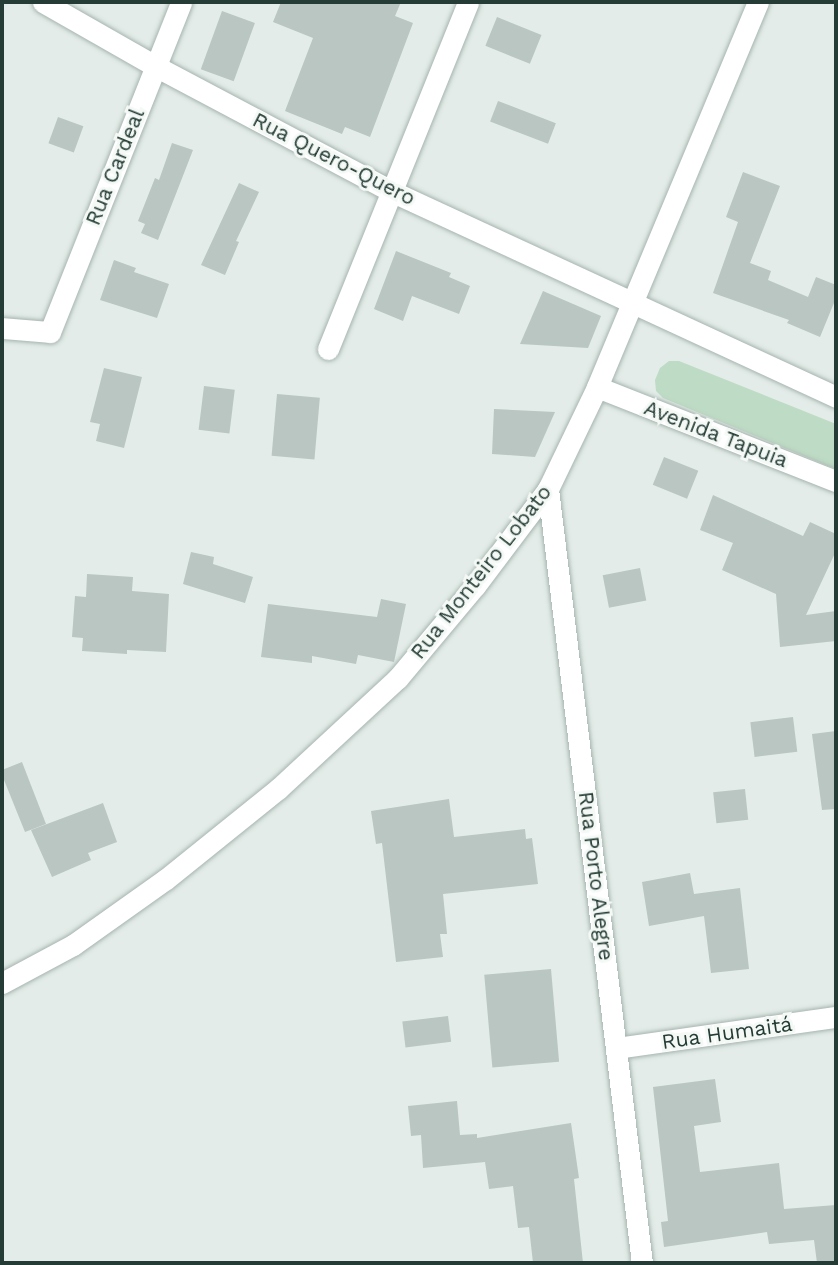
<!DOCTYPE html>
<html>
<head>
<meta charset="utf-8">
<style>
  body { margin:0 }
  #map { position:relative; width:838px; height:1265px; overflow:hidden; background:#e3ece8; font-family:"Work Sans",sans-serif }
  div>[style] { position:absolute }
  .green>* { inset:0; background:#bedbc5 }
  .building>* { inset:0; background:#b9c6c1; transform-origin:0 0 }
  .roads { filter:drop-shadow(0 0 2px #a6b4af) drop-shadow(0 0 2px #a6b4af) }
  .minor>* { height:21px; margin:-10.5px; padding:0 10.5px; transform-origin:10.5px; border-radius:10.5px; background:#fff }
  .tertiary>* { height:21px; margin:-10.5px; padding:0 10.5px; transform-origin:10.5px; border-radius:10.5px; background:#fff }
  .secondary>* { height:21px; margin:-10.5px; padding:0 10.5px; transform-origin:10.5px; border-radius:10.5px; background:#fff }
  span { translate:-50% -50%; white-space:nowrap; text-align:center; line-height:1.15; -webkit-text-stroke:6px #f4f9f6; paint-order:stroke }
  .street-label { font-size:21px; color:#243c35 }
  .frame { position:absolute; inset:0; border:4px solid #243c35; pointer-events:none }
</style>
</head>
<body>
<div id="map">
  <div class="green">
    <div style="clip-path:polygon(669px 361px,679px 361px,836px 424px,836px 469px,663px 398px,656px 391px,655px 380px,660px 368px)"></div>
  </div>
  <div class="building">
    <div style="clip-path:polygon(281px 2px,401px 2px,395px 16px,413px 23px,370px 137px,345px 127px,342px 134px,285px 111px,313px 38px,273px 22px)"></div>
    <div style="left:222px;top:11px;width:35px;height:62px;rotate:20deg"></div>
    <div style="left:497px;top:17px;width:48px;height:31px;rotate:22deg"></div>
    <div style="left:498px;top:101px;width:62px;height:22px;rotate:21deg"></div>
    <div style="left:58px;top:117px;width:27px;height:28px;rotate:20deg"></div>
    <div style="clip-path:polygon(172px 143px,193px 150px,158px 240px,141px 233px,145px 224px,138px 221px,155px 178px,159px 180px)"></div>
    <div style="clip-path:polygon(743px 172px,780px 186px,750px 263px,771px 271px,768px 280px,808px 297px,816px 277px,836px 285px,836px 298px,820px 337px,787px 323px,789px 320px,713px 293px,738px 222px,726px 217px)"></div>
    <div style="clip-path:polygon(239px 183px,259px 192px,236px 241px,239px 242px,225px 275px,201px 265px)"></div>
    <div style="clip-path:polygon(396px 251px,451px 273px,449px 277px,470px 286px,459px 314px,412px 296px,403px 321px,374px 309px)"></div>
    <div style="clip-path:polygon(114px 260px,136px 268px,134px 272px,169px 284px,157px 318px,100px 300px)"></div>
    <div style="clip-path:polygon(543px 291px,601px 316px,588px 348px,520px 344px)"></div>
    <div style="clip-path:polygon(104px 368px,142px 377px,124px 448px,96px 441px,100px 424px,90px 422px)"></div>
    <div style="left:204px;top:386px;width:31px;height:44px;rotate:7deg"></div>
    <div style="left:277px;top:394px;width:43px;height:62px;rotate:5deg"></div>
    <div style="clip-path:polygon(494px 409px,555px 412px,535px 457px,492px 454px)"></div>
    <div style="left:664px;top:457px;width:37px;height:30px;rotate:22deg"></div>
    <div style="clip-path:polygon(713px 495px,803px 536px,810px 522px,836px 534px,836px 551px,806px 615px,836px 611px,836px 641px,780px 647px,776px 594px,722px 570px,733px 543px,700px 530px)"></div>
    <div style="clip-path:polygon(191px 552px,214px 557px,213px 564px,253px 577px,245px 603px,183px 584px)"></div>
    <div style="left:640px;top:568px;width:33px;height:38px;rotate:79deg"></div>
    <div style="clip-path:polygon(87px 574px,133px 577px,132px 591px,169px 594px,166px 652px,127px 650px,127px 654px,82px 651px,83px 638px,72px 637px,75px 596px,86px 597px)"></div>
    <div style="clip-path:polygon(381px 599px,406px 604px,394px 662px,358px 655px,356px 664px,312px 656px,312px 663px,261px 657px,268px 604px,377px 617px)"></div>
    <div style="left:793px;top:717px;width:35px;height:43px;rotate:83deg"></div>
    <div style="clip-path:polygon(836px 731px,836px 809px,822px 810px,812px 734px)"></div>
    <div style="clip-path:polygon(22px 762px,46px 824px,25px 832px,2px 775px,2px 770px)"></div>
    <div style="left:745px;top:789px;width:31px;height:32px;rotate:84deg"></div>
    <div style="clip-path:polygon(449px 799px,454px 837px,525px 829px,526px 839px,532px 838px,538px 884px,443px 894px,447px 934px,440px 934px,443px 957px,396px 962px,382px 843px,376px 844px,371px 811px)"></div>
    <div style="clip-path:polygon(103px 803px,117px 842px,88px 853px,91px 860px,52px 877px,31px 830px)"></div>
    <div style="clip-path:polygon(690px 873px,694px 894px,740px 888px,749px 969px,711px 973px,704px 916px,649px 926px,642px 882px)"></div>
    <div style="left:551px;top:969px;width:93px;height:67px;rotate:85deg"></div>
    <div style="left:448px;top:1016px;width:26px;height:46px;rotate:83deg"></div>
    <div style="clip-path:polygon(715px 1079px,721px 1122px,694px 1126px,700px 1172px,779px 1163px,784px 1209px,836px 1205px,836px 1263px,817px 1263px,814px 1240px,769px 1244px,767px 1232px,664px 1247px,661px 1222px,668px 1221px,653px 1087px)"></div>
    <div style="clip-path:polygon(457px 1101px,460px 1135px,477px 1134px,477px 1138px,571px 1123px,579px 1178px,574px 1179px,583px 1263px,533px 1263px,529px 1227px,518px 1228px,513px 1186px,489px 1189px,485px 1162px,423px 1168px,421px 1135px,411px 1136px,408px 1106px)"></div>
  </div>
  <div class="roads">
    <div class="minor">
      <div style="left:43px;top:2px;width:129px;rotate:29.7deg"></div>
      <div style="left:155px;top:66px;width:267px;rotate:27.9deg"></div>
      <div style="left:391px;top:191px;width:267px;rotate:24.8deg"></div>
      <div style="left:2px;top:328px;width:48px;rotate:4.8deg"></div>
      <div style="left:50px;top:332px;width:355px;rotate:-68.3deg"></div>
      <div style="left:328px;top:349px;width:374px;rotate:-68deg"></div>
      <div style="left:548px;top:489px;width:780px;rotate:83.08deg"></div>
      <div style="left:617px;top:1048px;width:221px;rotate:-8.1deg"></div>
    </div>
    <div class="tertiary">
      <div style="left:2px;top:983px;width:81px;rotate:-28.2deg"></div>
      <div style="left:73px;top:945px;width:114px;rotate:-35.4deg"></div>
      <div style="left:166px;top:879px;width:144px;rotate:-38.8deg"></div>
      <div style="left:278px;top:789px;width:163px;rotate:-42.8deg"></div>
      <div style="left:398px;top:678px;width:120px;rotate:-50.1deg"></div>
      <div style="left:475px;top:586px;width:121px;rotate:-53deg"></div>
      <div style="left:548px;top:489px;width:113px;rotate:-64.3deg"></div>
    </div>
    <div class="secondary">
      <div style="left:758px;top:2px;width:417px;rotate:112.7deg"></div>
      <div style="left:597px;top:387px;width:257px;rotate:21.5deg"></div>
      <div style="left:633px;top:303px;width:224px;rotate:24.8deg"></div>
    </div>
  </div>
  <div class="street-label">
    <span style="left:334px;top:159px;rotate:27deg">Rua Quero-Quero</span>
    <span style="left:115px;top:167px;rotate:-68deg">Rua Cardeal</span>
    <span style="left:716px;top:434px;rotate:21deg">Avenida Tapuia</span>
    <span style="left:481px;top:572px;rotate:-52deg">Rua Monteiro Lobato</span>
    <span style="left:596px;top:876px;rotate:83deg">Rua Porto Alegre</span>
    <span style="left:727px;top:1033px;rotate:-8deg">Rua Humaitá</span>
  </div>
  <div class="frame"></div>
</div>
</body>
</html>
